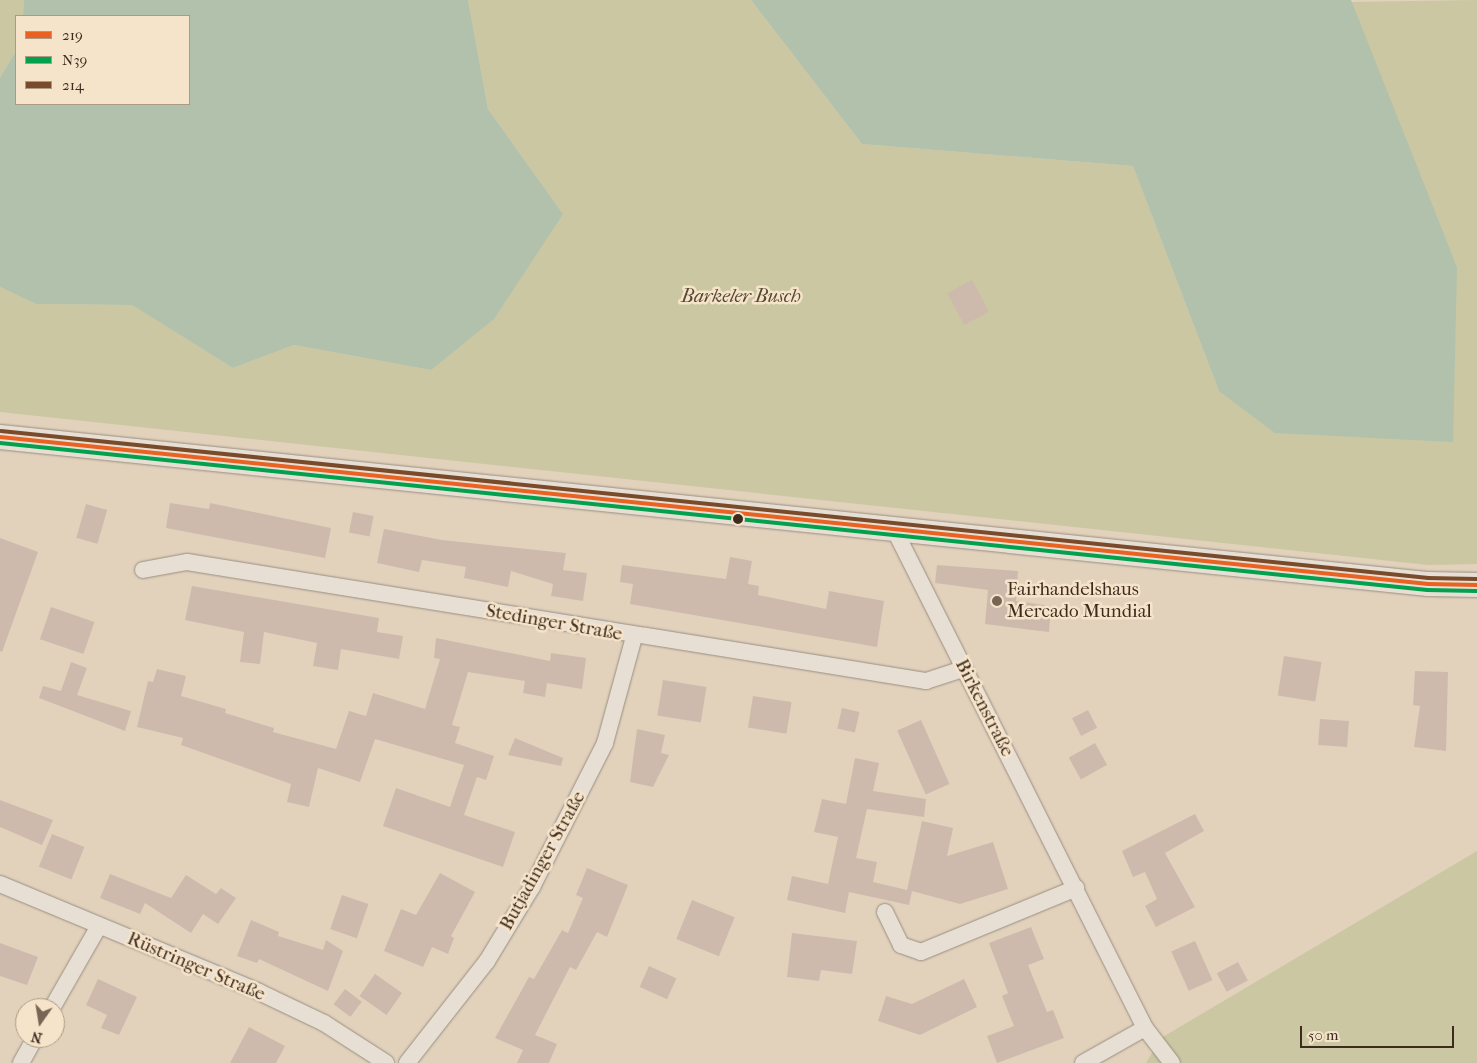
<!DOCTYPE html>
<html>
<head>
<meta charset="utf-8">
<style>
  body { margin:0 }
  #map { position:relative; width:1477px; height:1063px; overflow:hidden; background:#e2d2bc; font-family:"IM FELL French Canon",serif }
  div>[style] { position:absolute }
  .green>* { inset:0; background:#cac7a2 }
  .water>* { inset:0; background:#b1c1ac }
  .building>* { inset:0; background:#cebaac; transform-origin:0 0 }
  .roads { filter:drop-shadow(0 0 1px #998e80) drop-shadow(0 0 1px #998e80) }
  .street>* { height:16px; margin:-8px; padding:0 8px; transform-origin:8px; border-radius:8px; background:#e7dfd4 }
  .secondary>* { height:24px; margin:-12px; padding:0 12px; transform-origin:12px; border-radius:12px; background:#e7dfd4 }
  .bus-1>* { height:4px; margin:-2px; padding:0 2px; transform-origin:2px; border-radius:2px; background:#e96222 }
  .bus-2>* { height:4px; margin:-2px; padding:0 2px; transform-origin:2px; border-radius:2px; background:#03a04e }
  .bus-3>* { height:4px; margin:-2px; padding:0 2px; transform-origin:2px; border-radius:2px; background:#7a4b2a }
  .dots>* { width:14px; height:14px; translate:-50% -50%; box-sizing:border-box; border:2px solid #f6e4ca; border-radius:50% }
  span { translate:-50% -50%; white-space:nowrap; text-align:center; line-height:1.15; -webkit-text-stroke:5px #f6e4ca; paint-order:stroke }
  .park-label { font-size:19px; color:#554834; font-style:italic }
  .poi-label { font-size:19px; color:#3d2b1e }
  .left { translate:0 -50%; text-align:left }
  .street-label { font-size:19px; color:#3d2b1e }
  .legend { position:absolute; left:15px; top:15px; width:175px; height:90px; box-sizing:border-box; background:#f6e4ca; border:1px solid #ac9a85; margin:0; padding:6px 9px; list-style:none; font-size:15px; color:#3d2b1e }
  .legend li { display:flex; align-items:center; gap:10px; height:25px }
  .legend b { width:25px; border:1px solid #ac9a85 }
  .north { position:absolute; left:15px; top:998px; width:50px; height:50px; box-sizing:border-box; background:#f6e4ca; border:1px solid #ac9a85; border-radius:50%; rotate:193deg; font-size:14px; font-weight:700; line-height:20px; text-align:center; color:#3d2b1e }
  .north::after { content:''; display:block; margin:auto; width:18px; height:22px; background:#776555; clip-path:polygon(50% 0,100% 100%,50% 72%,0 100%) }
  .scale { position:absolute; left:1300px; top:1026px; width:154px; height:22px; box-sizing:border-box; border:2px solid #3d2b1e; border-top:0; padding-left:6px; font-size:15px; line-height:18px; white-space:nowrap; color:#3d2b1e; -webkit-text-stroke:4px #f6e4ca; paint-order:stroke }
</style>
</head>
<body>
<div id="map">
  <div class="green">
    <div style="clip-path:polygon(0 0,24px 0,23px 16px,16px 16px,16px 51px,0 78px)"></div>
    <div style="clip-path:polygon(468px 0,751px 0,862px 144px,1133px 166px,1219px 391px,1457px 267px,1349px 2px,1477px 0,1477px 564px,1428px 565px,0 412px,0 287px,36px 304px,132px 305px,233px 368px,294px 345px,431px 370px,563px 214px,488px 109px)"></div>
    <div style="clip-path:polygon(1477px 851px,1477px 1063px,1146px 1063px,1161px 1038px)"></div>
  </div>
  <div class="water">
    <div style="clip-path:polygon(24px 0,468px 0,488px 109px,563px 214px,494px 319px,431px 370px,294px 345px,233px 368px,132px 305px,36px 304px,0 287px,0 78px,16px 51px,16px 104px,189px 104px,189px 16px,23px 16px)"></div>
    <div style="clip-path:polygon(751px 0,1351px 0,1457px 267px,1453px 442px,1275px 433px,1219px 391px,1133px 166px,862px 144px)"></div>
  </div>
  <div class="building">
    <div style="left:972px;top:280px;width:36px;height:28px;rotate:62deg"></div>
    <div style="clip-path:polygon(170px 503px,209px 509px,210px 503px,331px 528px,325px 558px,166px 528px)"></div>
    <div style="left:86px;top:504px;width:22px;height:35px;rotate:16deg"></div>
    <div style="left:353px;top:512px;width:21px;height:21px;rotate:11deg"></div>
    <div style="clip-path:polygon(384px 529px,442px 540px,566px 553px,563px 570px,587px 573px,583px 601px,551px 596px,553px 584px,511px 571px,508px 587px,464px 578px,466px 567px,422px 560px,419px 572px,377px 563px)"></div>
    <div style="clip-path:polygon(0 538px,38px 552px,2px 652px,0 651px)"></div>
    <div style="clip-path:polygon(730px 557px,752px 561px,748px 584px,759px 586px,758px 595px,826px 609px,829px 591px,884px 601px,877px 647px,630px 604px,633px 584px,620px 582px,622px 565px,726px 579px)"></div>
    <div style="clip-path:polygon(937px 565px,1018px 571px,1016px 601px,1051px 606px,1049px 632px,985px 624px,988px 590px,935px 583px)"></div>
    <div style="clip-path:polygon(192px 586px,379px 618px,377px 632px,403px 636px,399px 659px,341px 649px,338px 670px,313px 666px,317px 643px,264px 632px,260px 664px,240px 662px,244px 632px,185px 620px)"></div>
    <div style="left:51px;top:607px;width:46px;height:34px;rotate:19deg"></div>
    <div style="clip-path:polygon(436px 638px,550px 661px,551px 653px,586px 658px,582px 689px,547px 683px,545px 697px,523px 693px,525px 681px,468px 672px,452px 725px,460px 727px,455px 743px,494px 756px,486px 780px,477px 777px,464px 815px,515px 832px,503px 867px,383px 826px,396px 788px,450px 807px,464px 765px,375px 739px,360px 782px,318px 768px,309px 807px,287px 802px,291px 784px,181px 745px,183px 738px,137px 727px,148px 681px,153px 682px,157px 669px,186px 676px,181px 696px,226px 709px,225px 713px,274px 728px,273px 732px,336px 749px,349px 711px,366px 716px,373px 693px,425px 709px,440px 659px,434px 658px)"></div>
    <div style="left:1284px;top:656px;width:38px;height:40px;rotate:9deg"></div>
    <div style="clip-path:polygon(71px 662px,87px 668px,77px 695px,131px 711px,125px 731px,39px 698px,43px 686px,61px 691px)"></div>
    <div style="clip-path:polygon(1415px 671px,1448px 672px,1446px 751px,1414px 747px,1420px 706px,1413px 705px)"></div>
    <div style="left:663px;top:680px;width:44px;height:36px;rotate:9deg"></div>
    <div style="left:753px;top:696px;width:39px;height:32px;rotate:9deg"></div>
    <div style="left:842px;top:708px;width:18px;height:21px;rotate:13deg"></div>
    <div style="left:1088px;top:710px;width:20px;height:18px;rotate:63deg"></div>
    <div style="left:1320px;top:719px;width:29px;height:26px;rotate:4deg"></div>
    <div style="left:921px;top:720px;width:70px;height:26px;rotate:66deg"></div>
    <div style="clip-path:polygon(637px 729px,665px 735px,661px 753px,669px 755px,653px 787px,630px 782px)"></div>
    <div style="clip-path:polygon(515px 738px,563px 758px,561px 766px,508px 755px)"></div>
    <div style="left:1095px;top:743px;width:25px;height:30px;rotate:61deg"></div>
    <div style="clip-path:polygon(855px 758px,879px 763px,873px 791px,926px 799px,924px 817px,867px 809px,856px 858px,877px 862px,873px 882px,907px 890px,922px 821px,953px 828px,947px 856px,993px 842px,1008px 889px,960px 904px,912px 891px,909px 905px,849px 892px,845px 913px,787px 900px,792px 876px,828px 884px,838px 837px,814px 832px,822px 799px,846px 804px)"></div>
    <div style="clip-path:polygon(0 800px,53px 820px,42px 845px,0 827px)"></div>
    <div style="clip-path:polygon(1195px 814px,1204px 831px,1165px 853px,1195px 907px,1156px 927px,1145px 906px,1157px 899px,1145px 872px,1133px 877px,1122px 851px)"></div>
    <div style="left:52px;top:834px;width:35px;height:35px;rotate:22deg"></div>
    <div style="clip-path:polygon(587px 868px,628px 885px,607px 937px,597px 932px,576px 970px,570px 967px,535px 1035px,557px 1044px,549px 1063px,517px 1063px,523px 1050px,495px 1038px,529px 977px,534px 979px,562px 930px,568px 933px,583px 898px,576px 895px)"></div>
    <div style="clip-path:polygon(440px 873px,475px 892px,451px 936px,454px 938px,448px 954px,432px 947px,423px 967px,384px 951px,401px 909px,416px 915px)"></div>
    <div style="clip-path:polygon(110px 874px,171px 898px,186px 875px,216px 894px,221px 888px,236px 898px,218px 924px,203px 914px,191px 933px,145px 903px,140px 914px,100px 898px)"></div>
    <div style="left:342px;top:895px;width:28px;height:36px;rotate:19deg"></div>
    <div style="left:692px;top:900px;width:46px;height:42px;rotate:22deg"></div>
    <div style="clip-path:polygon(251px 920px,279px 932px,278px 936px,323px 950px,326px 940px,343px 951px,328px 991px,259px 959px,257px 963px,237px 956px)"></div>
    <div style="clip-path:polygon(1031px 927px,1044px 959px,1028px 965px,1047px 1012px,1053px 1010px,1064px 1038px,997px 1063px,987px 1036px,1014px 1026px,1002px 996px,1008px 993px,989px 943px)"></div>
    <div style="clip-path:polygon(792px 933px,857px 941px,852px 974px,821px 970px,819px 981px,787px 977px)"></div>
    <div style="left:1195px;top:941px;width:43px;height:26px;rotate:66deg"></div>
    <div style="clip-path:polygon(0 943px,38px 957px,27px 985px,0 976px)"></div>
    <div style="left:1238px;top:962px;width:21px;height:24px;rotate:62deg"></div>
    <div style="left:649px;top:966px;width:30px;height:23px;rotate:24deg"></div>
    <div style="left:375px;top:974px;width:33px;height:27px;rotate:35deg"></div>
    <div style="clip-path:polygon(98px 979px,137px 997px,119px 1035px,101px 1028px,107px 1015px,86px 1005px)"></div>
    <div style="clip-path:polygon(964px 979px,977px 1007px,920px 1035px,878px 1021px,886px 996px,912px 1004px)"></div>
    <div style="left:345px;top:989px;width:21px;height:19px;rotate:37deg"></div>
    <div style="clip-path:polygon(249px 1027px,285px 1046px,276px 1063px,230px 1063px)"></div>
  </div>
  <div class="roads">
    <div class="street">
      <div style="left:893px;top:527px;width:561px;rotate:63.3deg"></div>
      <div style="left:1145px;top:1028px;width:44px;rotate:52.4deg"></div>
      <div style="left:143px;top:570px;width:45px;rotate:-10.3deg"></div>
      <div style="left:187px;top:562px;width:749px;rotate:9.15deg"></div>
      <div style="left:926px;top:681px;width:40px;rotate:-18deg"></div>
      <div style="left:0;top:884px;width:281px;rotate:22.6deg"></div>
      <div style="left:259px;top:992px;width:72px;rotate:25.5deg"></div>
      <div style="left:324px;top:1023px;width:74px;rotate:32.8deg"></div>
      <div style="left:885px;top:912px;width:37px;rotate:64deg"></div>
      <div style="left:901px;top:945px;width:21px;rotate:19deg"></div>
      <div style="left:921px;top:952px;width:168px;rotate:-22.4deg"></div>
      <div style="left:52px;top:1008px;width:95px;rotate:-60.2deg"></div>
      <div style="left:21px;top:1063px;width:29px;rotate:-61deg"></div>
      <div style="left:407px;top:1063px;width:130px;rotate:-51.9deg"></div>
      <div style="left:487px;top:961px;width:87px;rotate:-58.7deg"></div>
      <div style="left:532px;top:887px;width:161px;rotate:-63.1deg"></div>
      <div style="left:605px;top:743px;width:110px;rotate:-74.7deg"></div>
      <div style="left:1083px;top:1063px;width:71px;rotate:-29.4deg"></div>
    </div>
    <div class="secondary">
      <div style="left:0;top:437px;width:1436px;rotate:5.88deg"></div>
      <div style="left:1428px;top:584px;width:49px;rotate:1.2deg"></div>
    </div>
  </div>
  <div class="bus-1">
    <div style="left:0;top:437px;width:1436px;rotate:5.88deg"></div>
    <div style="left:1428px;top:584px;width:49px;rotate:1.2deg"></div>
  </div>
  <div class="bus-2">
    <div style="left:0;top:443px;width:1435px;rotate:5.88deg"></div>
    <div style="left:1427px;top:590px;width:50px;rotate:1.1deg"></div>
  </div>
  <div class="bus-3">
    <div style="left:1px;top:431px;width:1435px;rotate:5.88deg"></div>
    <div style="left:1428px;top:578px;width:49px;rotate:1.2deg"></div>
  </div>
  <div class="dots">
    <div style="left:738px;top:519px;background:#3d2b1e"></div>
    <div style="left:997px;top:601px;background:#776555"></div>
  </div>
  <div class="park-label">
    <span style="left:741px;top:297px">Barkeler Busch</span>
  </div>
  <div class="poi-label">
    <span class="left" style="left:1007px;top:601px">Fairhandelshaus<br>Mercado Mundial</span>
  </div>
  <div class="street-label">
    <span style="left:554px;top:623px;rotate:10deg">Stedinger Straße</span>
    <span style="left:984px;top:708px;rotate:63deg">Birkenstraße</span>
    <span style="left:543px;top:861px;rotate:-61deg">Butjadinger Straße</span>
    <span style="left:196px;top:967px;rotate:23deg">Rüstringer Straße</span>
  </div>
  <ul class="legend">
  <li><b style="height:6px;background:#e96222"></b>219</li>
  <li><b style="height:6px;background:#03a04e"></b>N39</li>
  <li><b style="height:6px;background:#7a4b2a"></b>214</li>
  </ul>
  <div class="north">N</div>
  <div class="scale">50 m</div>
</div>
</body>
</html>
